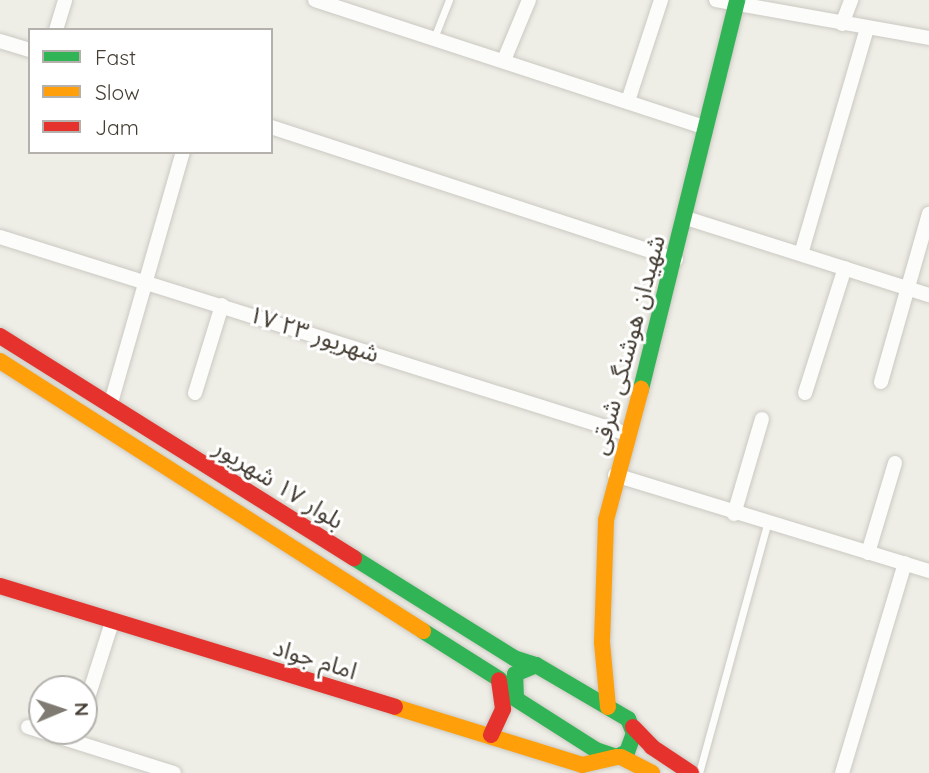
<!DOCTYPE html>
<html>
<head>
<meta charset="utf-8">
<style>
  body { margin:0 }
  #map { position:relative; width:929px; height:773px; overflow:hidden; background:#eeede6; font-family:Quicksand,"Noto Sans Arabic",sans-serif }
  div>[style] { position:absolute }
  .roads { filter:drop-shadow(0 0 2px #cbc9c2) drop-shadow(0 0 2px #cbc9c2) }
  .lane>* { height:7px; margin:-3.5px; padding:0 3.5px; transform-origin:3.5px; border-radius:3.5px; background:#fcfcfb }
  .street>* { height:14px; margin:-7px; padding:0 7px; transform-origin:7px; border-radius:7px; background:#fcfcfb }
  .fast>* { height:16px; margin:-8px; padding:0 8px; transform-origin:8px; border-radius:8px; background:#30b455 }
  .slow>* { height:16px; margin:-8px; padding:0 8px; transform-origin:8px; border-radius:8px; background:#ff9f0a }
  .jam>* { height:16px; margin:-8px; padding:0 8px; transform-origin:8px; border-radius:8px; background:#e5322d }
  span { translate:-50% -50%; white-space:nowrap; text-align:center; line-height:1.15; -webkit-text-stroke:6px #fff; paint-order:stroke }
  .street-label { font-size:24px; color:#443d33 }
  .legend { position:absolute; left:28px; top:28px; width:245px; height:126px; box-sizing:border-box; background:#fff; border:2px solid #b4b1ad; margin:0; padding:9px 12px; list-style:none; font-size:21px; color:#443d33 }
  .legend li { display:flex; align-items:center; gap:14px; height:35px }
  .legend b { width:35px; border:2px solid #b4b1ad }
  .north { position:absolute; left:28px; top:675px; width:70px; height:70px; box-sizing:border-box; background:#fff; border:2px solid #b4b1ad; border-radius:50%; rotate:88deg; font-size:19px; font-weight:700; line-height:28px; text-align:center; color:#443d33 }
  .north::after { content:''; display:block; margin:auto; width:24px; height:32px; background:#807b72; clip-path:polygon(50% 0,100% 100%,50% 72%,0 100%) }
</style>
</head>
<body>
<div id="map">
  <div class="roads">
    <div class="lane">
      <div style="left:434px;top:38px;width:41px;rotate:-68.5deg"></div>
      <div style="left:699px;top:773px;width:257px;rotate:-74.7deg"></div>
    </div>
    <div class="street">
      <div style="left:315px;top:0;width:412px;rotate:18.1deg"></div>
      <div style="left:716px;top:0;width:216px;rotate:10.1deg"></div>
      <div style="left:842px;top:24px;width:26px;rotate:-69deg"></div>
      <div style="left:56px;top:30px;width:31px;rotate:-73deg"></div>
      <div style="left:0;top:41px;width:31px;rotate:17deg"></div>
      <div style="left:504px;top:60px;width:65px;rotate:-67.4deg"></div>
      <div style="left:628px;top:101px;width:106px;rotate:-71.9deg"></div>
      <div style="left:271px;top:127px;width:426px;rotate:18.1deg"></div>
      <div style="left:686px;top:218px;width:255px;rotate:17.6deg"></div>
      <div style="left:0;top:237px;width:658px;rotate:17.42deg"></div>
      <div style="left:801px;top:254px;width:235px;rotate:-73.7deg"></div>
      <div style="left:881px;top:382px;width:175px;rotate:-74.1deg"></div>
      <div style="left:195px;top:393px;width:92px;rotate:-72.9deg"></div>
      <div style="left:805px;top:393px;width:131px;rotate:-72.3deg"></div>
      <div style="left:110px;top:406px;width:264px;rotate:-74deg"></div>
      <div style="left:615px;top:475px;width:328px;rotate:17deg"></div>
      <div style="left:734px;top:514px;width:99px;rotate:-73.6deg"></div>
      <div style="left:868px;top:553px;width:94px;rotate:-73.3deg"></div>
      <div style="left:84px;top:710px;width:92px;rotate:-72.3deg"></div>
      <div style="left:28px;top:727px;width:153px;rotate:17.5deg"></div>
      <div style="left:842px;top:773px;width:219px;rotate:-73.3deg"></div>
    </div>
    <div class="fast">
      <div style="left:641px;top:389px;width:401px;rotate:-76.1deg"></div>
      <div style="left:354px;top:558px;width:189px;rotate:32deg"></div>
      <div style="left:514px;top:658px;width:23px;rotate:18deg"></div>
      <div style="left:423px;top:631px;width:90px;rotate:32.3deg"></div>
      <div style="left:499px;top:679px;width:22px;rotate:47deg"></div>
      <div style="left:536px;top:665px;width:107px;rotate:30.4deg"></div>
      <div style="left:628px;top:719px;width:15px;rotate:67deg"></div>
      <div style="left:634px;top:733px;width:20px;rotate:110deg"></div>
      <div style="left:627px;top:752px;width:11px;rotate:153deg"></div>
      <div style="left:617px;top:757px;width:22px;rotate:-162deg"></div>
      <div style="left:596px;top:750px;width:95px;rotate:-147.5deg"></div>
      <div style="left:516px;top:699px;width:25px;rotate:-92deg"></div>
      <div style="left:515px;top:674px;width:23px;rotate:-23deg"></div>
    </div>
    <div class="slow">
      <div style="left:0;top:361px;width:502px;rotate:32.55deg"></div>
      <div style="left:395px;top:707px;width:196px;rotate:17.2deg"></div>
      <div style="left:582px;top:765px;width:36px;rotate:-13deg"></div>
      <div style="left:608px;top:707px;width:65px;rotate:-95.3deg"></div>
      <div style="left:602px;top:642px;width:122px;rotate:-88.1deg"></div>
      <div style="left:606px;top:520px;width:136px;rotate:-75deg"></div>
      <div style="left:621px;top:757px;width:35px;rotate:27deg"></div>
    </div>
    <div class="jam">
      <div style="left:0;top:336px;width:418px;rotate:32.1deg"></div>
      <div style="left:0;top:586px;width:413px;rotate:17deg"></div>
      <div style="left:633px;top:727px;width:28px;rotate:46deg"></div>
      <div style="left:652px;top:747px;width:47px;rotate:33.7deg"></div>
      <div style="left:491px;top:735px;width:29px;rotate:-65deg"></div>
      <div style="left:503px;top:709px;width:29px;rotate:-98deg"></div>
    </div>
  </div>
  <div class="street-label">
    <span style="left:314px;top:334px;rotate:18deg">۱۷ شهریور ۲۳</span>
    <span style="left:628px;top:345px;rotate:-75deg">شهیدان هوشنگی شرقی</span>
    <span style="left:279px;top:484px;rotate:32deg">بلوار ۱۷ شهریور</span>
    <span style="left:315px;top:659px;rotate:17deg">امام جواد</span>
  </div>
  <ul class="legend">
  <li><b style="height:9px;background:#30b455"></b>Fast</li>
  <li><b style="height:9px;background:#ff9f0a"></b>Slow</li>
  <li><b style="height:9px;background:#e5322d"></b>Jam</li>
  </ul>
  <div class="north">N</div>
</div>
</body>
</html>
